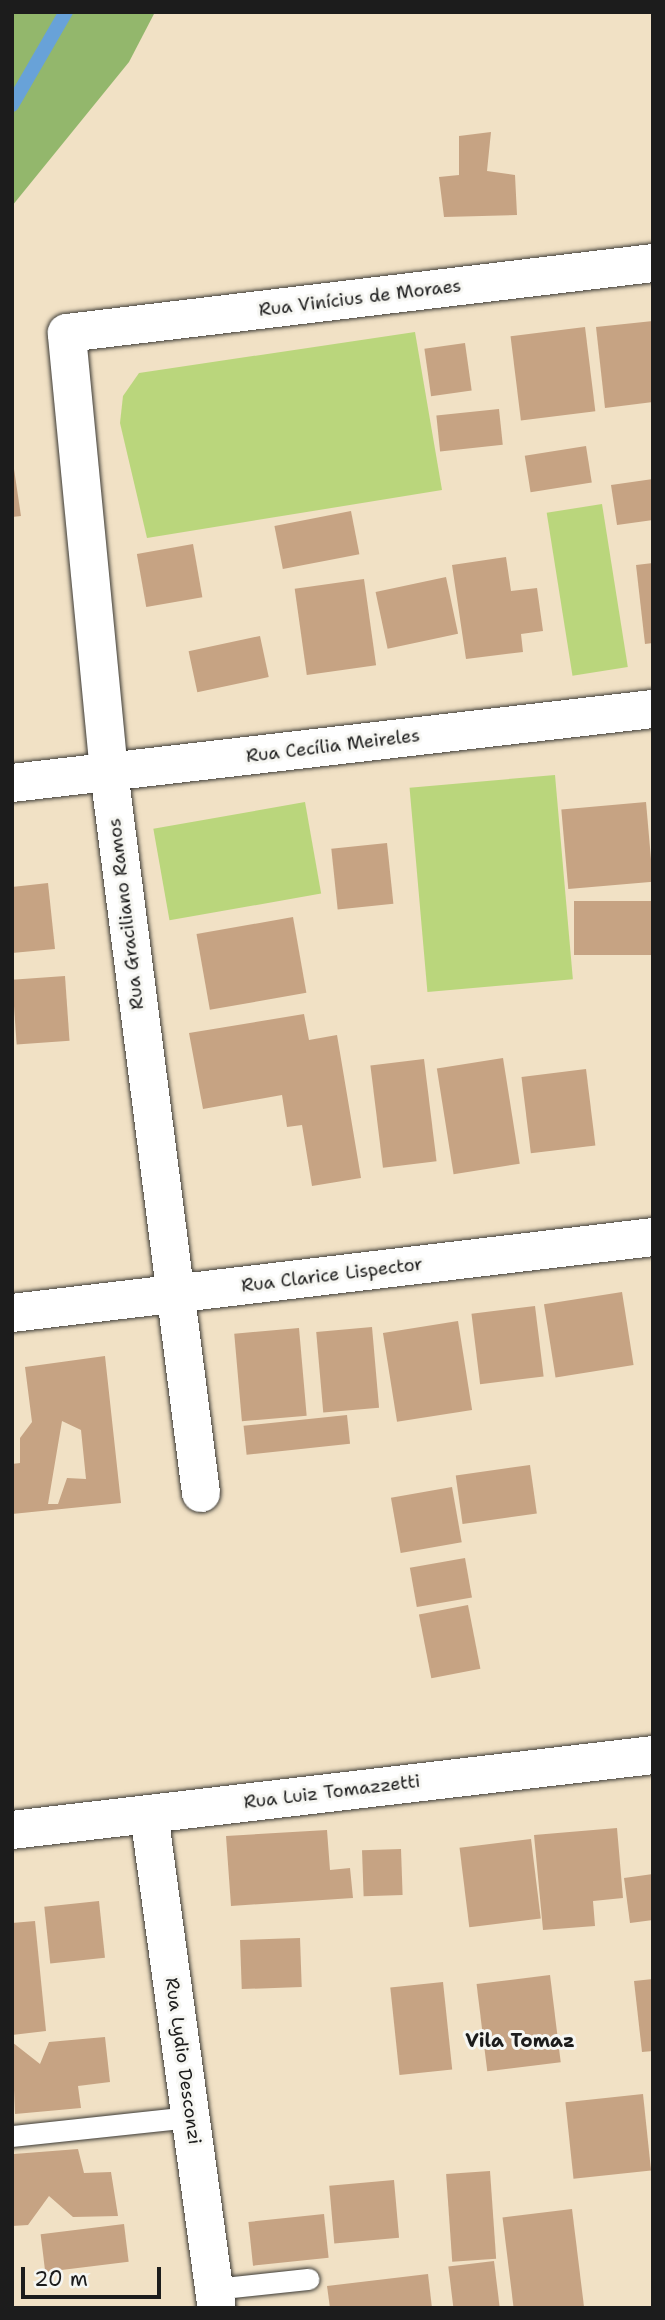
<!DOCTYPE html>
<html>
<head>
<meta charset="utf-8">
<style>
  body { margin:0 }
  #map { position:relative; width:665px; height:2320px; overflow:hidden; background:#f1e1c5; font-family:"Shantell Sans",sans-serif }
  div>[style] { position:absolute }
  .green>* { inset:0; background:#bad67c; transform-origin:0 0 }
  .forest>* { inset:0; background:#93b76c }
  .stream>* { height:14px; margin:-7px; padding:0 7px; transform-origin:7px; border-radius:7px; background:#68a2d8 }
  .building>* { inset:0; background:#c6a383; transform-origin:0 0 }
  .roads { filter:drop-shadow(0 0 2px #3c3a35) drop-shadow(0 0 2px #3c3a35) }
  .lane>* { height:21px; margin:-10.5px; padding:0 10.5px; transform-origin:10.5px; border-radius:10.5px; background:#fff }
  .street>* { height:38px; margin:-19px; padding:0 19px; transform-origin:19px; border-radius:19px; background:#fff }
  span { translate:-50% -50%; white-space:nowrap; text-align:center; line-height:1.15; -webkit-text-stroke:6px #f6f6f2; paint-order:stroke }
  .street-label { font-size:18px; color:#1c1c1c }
  .neighbourhood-label { font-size:19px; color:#1c1c1c; font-weight:700 }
  .frame { position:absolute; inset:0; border:14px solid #1c1c1c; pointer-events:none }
  .scale { position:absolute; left:21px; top:2267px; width:140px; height:32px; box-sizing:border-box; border:4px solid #1c1c1c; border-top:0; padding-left:9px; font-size:21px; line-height:24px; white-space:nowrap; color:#1c1c1c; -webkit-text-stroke:5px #f6f6f2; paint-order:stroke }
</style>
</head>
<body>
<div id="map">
  <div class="green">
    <div style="clip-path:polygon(415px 332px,442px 490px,147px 538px,120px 423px,123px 396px,139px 373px)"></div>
    <div style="left:602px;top:504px;width:165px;height:56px;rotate:81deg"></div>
    <div style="left:555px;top:775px;width:205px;height:146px;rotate:85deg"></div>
    <div style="left:305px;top:802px;width:93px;height:154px;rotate:80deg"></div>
  </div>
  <div class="forest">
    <div style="clip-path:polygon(12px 12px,155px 12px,129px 62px,12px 206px)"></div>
  </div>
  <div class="stream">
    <div style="left:12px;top:105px;width:108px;rotate:-59.9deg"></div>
  </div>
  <div class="building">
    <div style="clip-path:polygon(491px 132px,487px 171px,515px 175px,517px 215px,444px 217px,439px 177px,459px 175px,459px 136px)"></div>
    <div style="clip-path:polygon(653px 321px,653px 402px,605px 408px,596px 327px)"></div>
    <div style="left:585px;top:327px;width:85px;height:75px;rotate:83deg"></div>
    <div style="left:465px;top:343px;width:48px;height:41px;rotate:82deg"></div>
    <div style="left:499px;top:409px;width:36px;height:63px;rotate:84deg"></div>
    <div style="left:586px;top:446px;width:37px;height:62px;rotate:81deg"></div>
    <div style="clip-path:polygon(14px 469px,21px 516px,12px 517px,12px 470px)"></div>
    <div style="clip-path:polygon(653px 479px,653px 520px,617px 525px,611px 485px)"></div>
    <div style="left:351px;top:511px;width:44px;height:78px;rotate:79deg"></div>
    <div style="left:193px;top:544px;width:54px;height:57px;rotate:80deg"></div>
    <div style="clip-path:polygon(506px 557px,511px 591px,537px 588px,543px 631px,521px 634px,523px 652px,466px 659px,452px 565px)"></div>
    <div style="clip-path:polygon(653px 563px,653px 643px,645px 644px,636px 565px)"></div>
    <div style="left:446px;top:577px;width:58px;height:72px;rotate:78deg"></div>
    <div style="left:364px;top:579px;width:87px;height:70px;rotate:82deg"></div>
    <div style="left:260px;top:636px;width:42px;height:73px;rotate:78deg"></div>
    <div style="left:646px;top:802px;width:80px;height:85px;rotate:85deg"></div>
    <div style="left:387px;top:843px;width:61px;height:56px;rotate:84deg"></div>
    <div style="clip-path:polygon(48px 883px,55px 949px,12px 953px,12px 887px)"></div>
    <div style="left:653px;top:901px;width:54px;height:79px;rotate:90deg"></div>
    <div style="left:293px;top:917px;width:77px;height:98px;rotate:80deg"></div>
    <div style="left:65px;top:976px;width:65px;height:53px;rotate:86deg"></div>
    <div style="clip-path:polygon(304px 1014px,309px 1040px,337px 1035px,361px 1178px,312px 1186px,302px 1125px,287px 1127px,282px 1095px,203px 1109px,189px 1033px)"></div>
    <div style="left:503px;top:1058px;width:107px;height:67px;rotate:81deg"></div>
    <div style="left:424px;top:1059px;width:103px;height:54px;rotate:83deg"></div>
    <div style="left:586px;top:1069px;width:77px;height:65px;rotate:83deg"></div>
    <div style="left:622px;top:1292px;width:74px;height:79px;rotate:81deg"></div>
    <div style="left:535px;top:1306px;width:71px;height:64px;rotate:83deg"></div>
    <div style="left:458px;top:1321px;width:90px;height:76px;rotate:81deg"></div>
    <div style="left:372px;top:1327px;width:81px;height:56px;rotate:85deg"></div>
    <div style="left:299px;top:1328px;width:88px;height:65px;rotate:85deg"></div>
    <div style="clip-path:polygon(evenodd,105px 1356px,121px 1503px,12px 1514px,12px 1464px,20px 1463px,20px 1438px,32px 1422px,25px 1367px,105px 1356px,62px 1421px,81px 1430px,86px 1479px,67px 1478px,58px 1504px,48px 1504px,62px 1421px)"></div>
    <div style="left:347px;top:1415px;width:29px;height:104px;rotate:84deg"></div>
    <div style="left:530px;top:1465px;width:49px;height:75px;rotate:82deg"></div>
    <div style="left:452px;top:1487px;width:56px;height:62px;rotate:80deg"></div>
    <div style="left:465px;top:1558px;width:40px;height:56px;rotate:80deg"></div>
    <div style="left:468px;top:1605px;width:65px;height:50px;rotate:79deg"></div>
    <div style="clip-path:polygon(617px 1828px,623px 1898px,593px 1901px,595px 1926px,543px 1930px,534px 1835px)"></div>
    <div style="clip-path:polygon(327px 1830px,330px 1870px,350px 1868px,353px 1898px,231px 1906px,226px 1836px)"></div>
    <div style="left:531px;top:1839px;width:80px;height:72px;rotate:83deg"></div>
    <div style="left:401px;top:1849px;width:46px;height:39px;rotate:88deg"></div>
    <div style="clip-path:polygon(653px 1874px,653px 1920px,630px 1923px,624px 1878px)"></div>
    <div style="left:99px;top:1901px;width:57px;height:55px;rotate:84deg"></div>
    <div style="clip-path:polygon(35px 1921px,46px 2031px,12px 2035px,12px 1923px)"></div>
    <div style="left:300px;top:1938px;width:49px;height:60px;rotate:88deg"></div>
    <div style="left:550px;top:1975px;width:88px;height:74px;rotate:83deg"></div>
    <div style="clip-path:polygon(653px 1979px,653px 2051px,642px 2052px,634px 1981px)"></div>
    <div style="left:443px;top:1982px;width:88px;height:53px;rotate:84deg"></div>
    <div style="clip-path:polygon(105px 2037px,110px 2082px,78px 2086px,81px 2108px,15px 2114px,12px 2042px,40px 2064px,49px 2042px)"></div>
    <div style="left:643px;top:2094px;width:77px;height:78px;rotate:84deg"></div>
    <div style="clip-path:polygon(78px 2149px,84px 2173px,111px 2172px,118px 2216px,73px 2217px,49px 2196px,28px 2225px,12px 2226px,14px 2154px)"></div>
    <div style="left:490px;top:2171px;width:88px;height:44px;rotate:86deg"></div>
    <div style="left:394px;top:2180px;width:58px;height:65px;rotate:85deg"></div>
    <div style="left:572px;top:2209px;width:100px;height:70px;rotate:83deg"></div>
    <div style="left:324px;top:2214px;width:44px;height:76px;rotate:84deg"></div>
    <div style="left:124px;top:2224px;width:38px;height:84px;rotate:83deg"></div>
    <div style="left:494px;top:2261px;width:47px;height:46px;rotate:83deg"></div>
    <div style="clip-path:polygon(428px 2274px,432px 2308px,330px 2308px,327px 2286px)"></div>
  </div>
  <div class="roads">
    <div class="lane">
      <div style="left:12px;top:2136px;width:180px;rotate:-6.1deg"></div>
      <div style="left:214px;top:2289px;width:95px;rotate:-6.1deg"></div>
    </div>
    <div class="street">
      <div style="left:12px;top:783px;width:645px;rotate:-6.59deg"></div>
      <div style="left:12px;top:1313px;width:645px;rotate:-6.76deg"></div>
      <div style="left:201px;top:1493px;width:727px;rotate:-97.27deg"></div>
      <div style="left:109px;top:772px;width:441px;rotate:-95.5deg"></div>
      <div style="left:67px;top:333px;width:590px;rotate:-6.81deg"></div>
      <div style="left:149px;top:1814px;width:499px;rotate:82.2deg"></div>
      <div style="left:12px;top:1830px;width:645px;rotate:-6.67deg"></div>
    </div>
  </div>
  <div class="street-label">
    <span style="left:360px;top:298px;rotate:-7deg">Rua Vinícius de Moraes</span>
    <span style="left:333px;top:746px;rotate:-7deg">Rua Cecília Meireles</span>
    <span style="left:126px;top:914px;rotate:-97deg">Rua Graciliano Ramos</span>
    <span style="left:332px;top:1275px;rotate:-7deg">Rua Clarice Lispector</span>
    <span style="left:332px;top:1792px;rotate:-7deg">Rua Luiz Tomazzetti</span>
    <span style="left:183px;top:2061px;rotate:82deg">Rua Lydio Desconzi</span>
  </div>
  <div class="neighbourhood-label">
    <span style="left:520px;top:2041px">Vila Tomaz</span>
  </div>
  <div class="frame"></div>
  <div class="scale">20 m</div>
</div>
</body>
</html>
